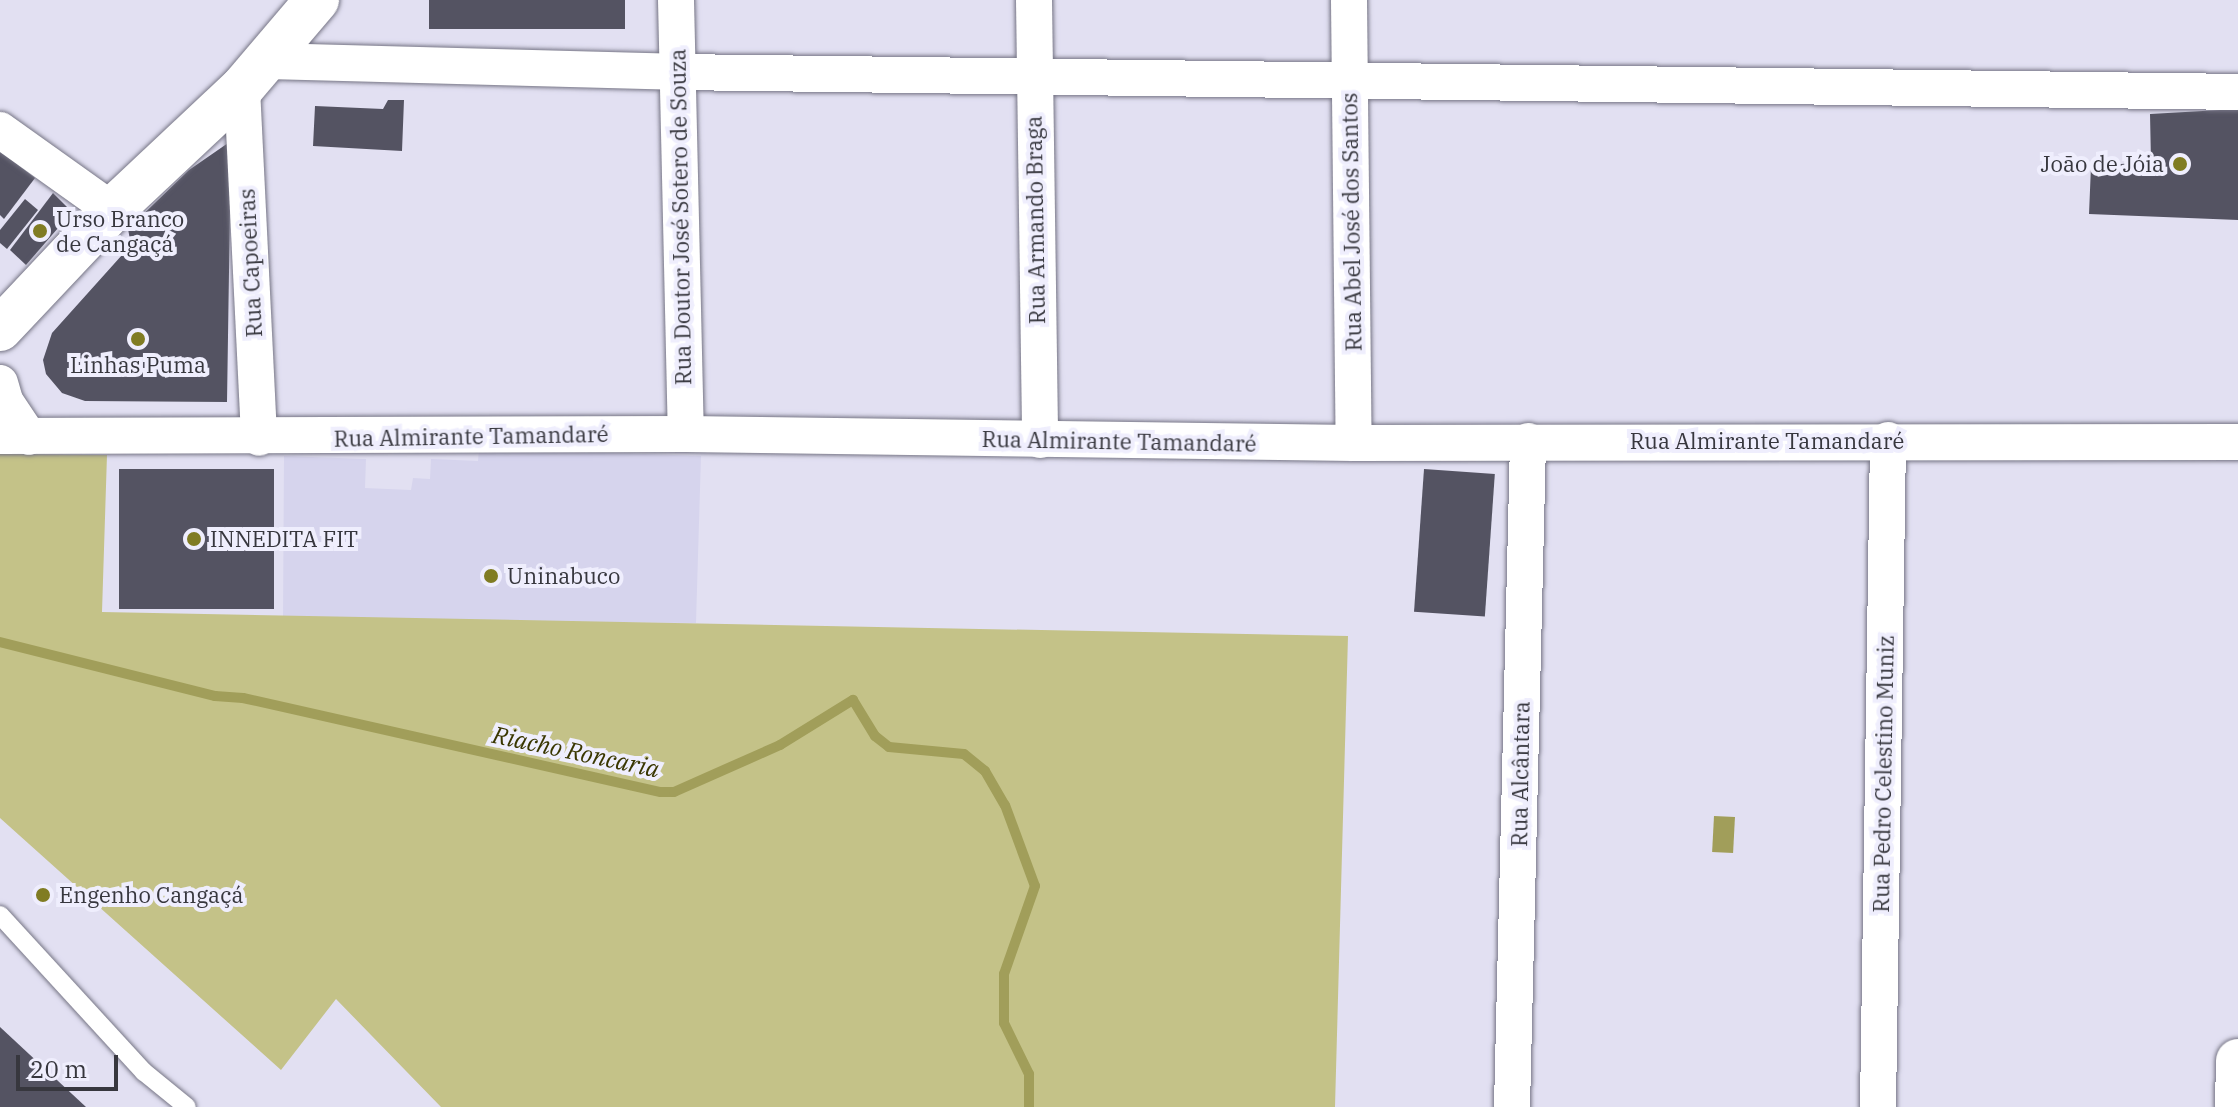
<!DOCTYPE html>
<html>
<head>
<meta charset="utf-8">
<style>
  body { margin:0 }
  #map { position:relative; width:2238px; height:1107px; overflow:hidden; background:#e2e0f2; font-family:"IBM Plex Serif",serif }
  div>[style] { position:absolute }
  .built>* { inset:0; background:#d6d4ed }
  .green>* { inset:0; background:#c4c288 }
  .water>* { inset:0; background:#a19e5a; transform-origin:0 0 }
  .stream>* { height:10px; margin:-5px; padding:0 5px; transform-origin:5px; border-radius:5px; background:#a19e5a }
  .building>* { inset:0; background:#545362; transform-origin:0 0 }
  .roads { filter:drop-shadow(0 0 2px #767585) drop-shadow(0 0 2px #767585) }
  .lane>* { height:18px; margin:-9px; padding:0 9px; transform-origin:9px; border-radius:9px; background:#fff }
  .street>* { height:36px; margin:-18px; padding:0 18px; transform-origin:18px; border-radius:18px; background:#fff }
  .secondary>* { height:44px; margin:-22px; padding:0 22px; transform-origin:22px; border-radius:22px; background:#fff }
  .primary>* { height:44px; margin:-22px; padding:0 22px; transform-origin:22px; border-radius:22px; background:#fff }
  .dots>* { width:22px; height:22px; translate:-50% -50%; box-sizing:border-box; border:4px solid #efeefd; border-radius:50% }
  span { translate:-50% -50%; white-space:nowrap; text-align:center; line-height:1.15; -webkit-text-stroke:8px #efeefd; paint-order:stroke }
  .poi-label { font-size:22px; color:#37373e }
  .right { translate:-100% -50%; text-align:right }
  .left { translate:0 -50%; text-align:left }
  .street-label { font-size:22px; color:#37373e }
  .water-label { font-size:24px; color:#393600; font-style:italic }
  .scale { position:absolute; left:16px; top:1055px; width:102px; height:36px; box-sizing:border-box; border:4px solid #37373e; border-top:0; padding-left:10px; font-size:24px; line-height:28px; white-space:nowrap; color:#37373e; -webkit-text-stroke:6px #efeefd; paint-order:stroke }
</style>
</head>
<body>
<div id="map">
  <div class="built">
    <div style="clip-path:polygon(479px 448px,701px 456px,696px 623px,283px 619px,284px 456px,366px 459px,365px 488px,411px 490px,413px 478px,430px 479px,431px 459px,478px 461px)"></div>
  </div>
  <div class="green">
    <div style="clip-path:polygon(0 454px,107px 455px,102px 612px,1348px 636px,1335px 1107px,441px 1107px,336px 999px,281px 1070px,0 818px)"></div>
  </div>
  <div class="water">
    <div style="left:1714px;top:816px;width:21px;height:36px;rotate:3deg"></div>
  </div>
  <div class="stream">
    <div style="left:0;top:642px;width:222px;rotate:14.1deg"></div>
    <div style="left:215px;top:696px;width:28px;rotate:4deg"></div>
    <div style="left:243px;top:698px;width:428px;rotate:12.7deg"></div>
    <div style="left:661px;top:792px;width:13px"></div>
    <div style="left:674px;top:792px;width:116px;rotate:-23.9deg"></div>
    <div style="left:780px;top:745px;width:86px;rotate:-31.7deg"></div>
    <div style="left:853px;top:700px;width:42px;rotate:58.6deg"></div>
    <div style="left:875px;top:736px;width:18px;rotate:38deg"></div>
    <div style="left:889px;top:747px;width:75px;rotate:5.3deg"></div>
    <div style="left:964px;top:754px;width:27px;rotate:39deg"></div>
    <div style="left:985px;top:771px;width:39px;rotate:60deg"></div>
    <div style="left:1005px;top:805px;width:86px;rotate:69.7deg"></div>
    <div style="left:1035px;top:886px;width:93px;rotate:109.4deg"></div>
    <div style="left:1004px;top:974px;width:49px;rotate:90deg"></div>
    <div style="left:1004px;top:1023px;width:57px;rotate:63.9deg"></div>
    <div style="left:1029px;top:1074px;width:33px;rotate:90deg"></div>
  </div>
  <div class="building">
    <div style="left:429px;top:0;width:196px;height:29px"></div>
    <div style="clip-path:polygon(388px 100px,404px 100px,402px 151px,313px 146px,315px 106px,383px 109px)"></div>
    <div style="clip-path:polygon(2238px 109px,2238px 220px,2089px 214px,2091px 166px,2151px 162px,2150px 114px)"></div>
    <div style="clip-path:polygon(231px 141px,227px 402px,85px 401px,62px 393px,46px 374px,43px 360px,52px 333px,131px 245px,128px 229px,189px 170px)"></div>
    <div style="clip-path:polygon(0 151px,35px 178px,4px 219px,0 215px)"></div>
    <div style="clip-path:polygon(53px 193px,72px 212px,26px 265px,10px 250px)"></div>
    <div style="clip-path:polygon(25px 199px,38px 210px,7px 249px,0 243px,0 230px)"></div>
    <div style="left:274px;top:469px;width:140px;height:155px;rotate:90deg"></div>
    <div style="left:1424px;top:469px;width:71px;height:143px;rotate:4deg"></div>
    <div style="clip-path:polygon(0 1027px,86px 1107px,0 1107px)"></div>
  </div>
  <div class="roads">
    <div class="lane">
      <div style="left:0;top:915px;width:213px;rotate:47.5deg"></div>
      <div style="left:144px;top:1072px;width:55px;rotate:39.1deg"></div>
    </div>
    <div class="street">
      <div style="left:676px;top:0;width:434px;rotate:88.7deg"></div>
      <div style="left:1034px;top:0;width:440px;rotate:89.2deg"></div>
      <div style="left:1349px;top:0;width:443px;rotate:89.4deg"></div>
      <div style="left:267px;top:61px;width:408px;rotate:1.5deg"></div>
      <div style="left:675px;top:72px;width:1563px;rotate:0.73deg"></div>
      <div style="left:242px;top:88px;width:350px;rotate:87.2deg"></div>
      <div style="left:0;top:130px;width:138px;rotate:35.5deg"></div>
      <div style="left:0;top:383px;width:19px;rotate:74deg"></div>
      <div style="left:5px;top:401px;width:43px;rotate:56.3deg"></div>
      <div style="left:0;top:436px;width:686px;rotate:-0.17deg"></div>
      <div style="left:686px;top:434px;width:668px;rotate:0.77deg"></div>
      <div style="left:1354px;top:443px;width:884px;rotate:-0.06deg"></div>
      <div style="left:1512px;top:1107px;width:666px;rotate:-88.62deg"></div>
      <div style="left:1878px;top:1107px;width:667px;rotate:-89.14deg"></div>
    </div>
    <div class="secondary">
      <div style="left:2237px;top:1107px;width:46px;rotate:-88.8deg"></div>
    </div>
    <div class="primary">
      <div style="left:0;top:329px;width:163px;rotate:-46.7deg"></div>
      <div style="left:112px;top:210px;width:178px;rotate:-43.2deg"></div>
      <div style="left:242px;top:88px;width:116px;rotate:-49.6deg"></div>
    </div>
  </div>
  <div class="dots">
    <div style="left:2180px;top:164px;background:#807c23"></div>
    <div style="left:40px;top:231px;background:#807c23"></div>
    <div style="left:138px;top:339px;background:#807c23"></div>
    <div style="left:194px;top:539px;background:#807c23"></div>
    <div style="left:491px;top:576px;background:#807c23"></div>
    <div style="left:43px;top:895px;background:#807c23"></div>
  </div>
  <div class="poi-label">
    <span class="right" style="left:2164px;top:164px">João de Jóia</span>
    <span class="left" style="left:56px;top:231px">Urso Branco<br>de Cangaçá</span>
    <span style="left:138px;top:365px">Linhas Puma</span>
    <span class="left" style="left:210px;top:539px">INNEDITA FIT</span>
    <span class="left" style="left:507px;top:576px">Uninabuco</span>
    <span class="left" style="left:59px;top:895px">Engenho Cangaçá</span>
  </div>
  <div class="street-label">
    <span style="left:680px;top:217px;rotate:-91deg">Rua Doutor José Sotero de Souza</span>
    <span style="left:1035px;top:220px;rotate:-91deg">Rua Armando Braga</span>
    <span style="left:1351px;top:222px;rotate:-91deg">Rua Abel José dos Santos</span>
    <span style="left:250px;top:263px;rotate:-93deg">Rua Capoeiras</span>
    <span style="left:471px;top:436px;rotate:-1deg">Rua Almirante Tamandaré</span>
    <span style="left:1119px;top:441px;rotate:1deg">Rua Almirante Tamandaré</span>
    <span style="left:1767px;top:441px">Rua Almirante Tamandaré</span>
    <span style="left:1520px;top:774px;rotate:-89deg">Rua Alcântara</span>
    <span style="left:1883px;top:774px;rotate:-89deg">Rua Pedro Celestino Muniz</span>
  </div>
  <div class="water-label">
    <span style="left:576px;top:752px;rotate:12deg">Riacho Roncaria</span>
  </div>
  <div class="scale">20 m</div>
</div>
</body>
</html>
